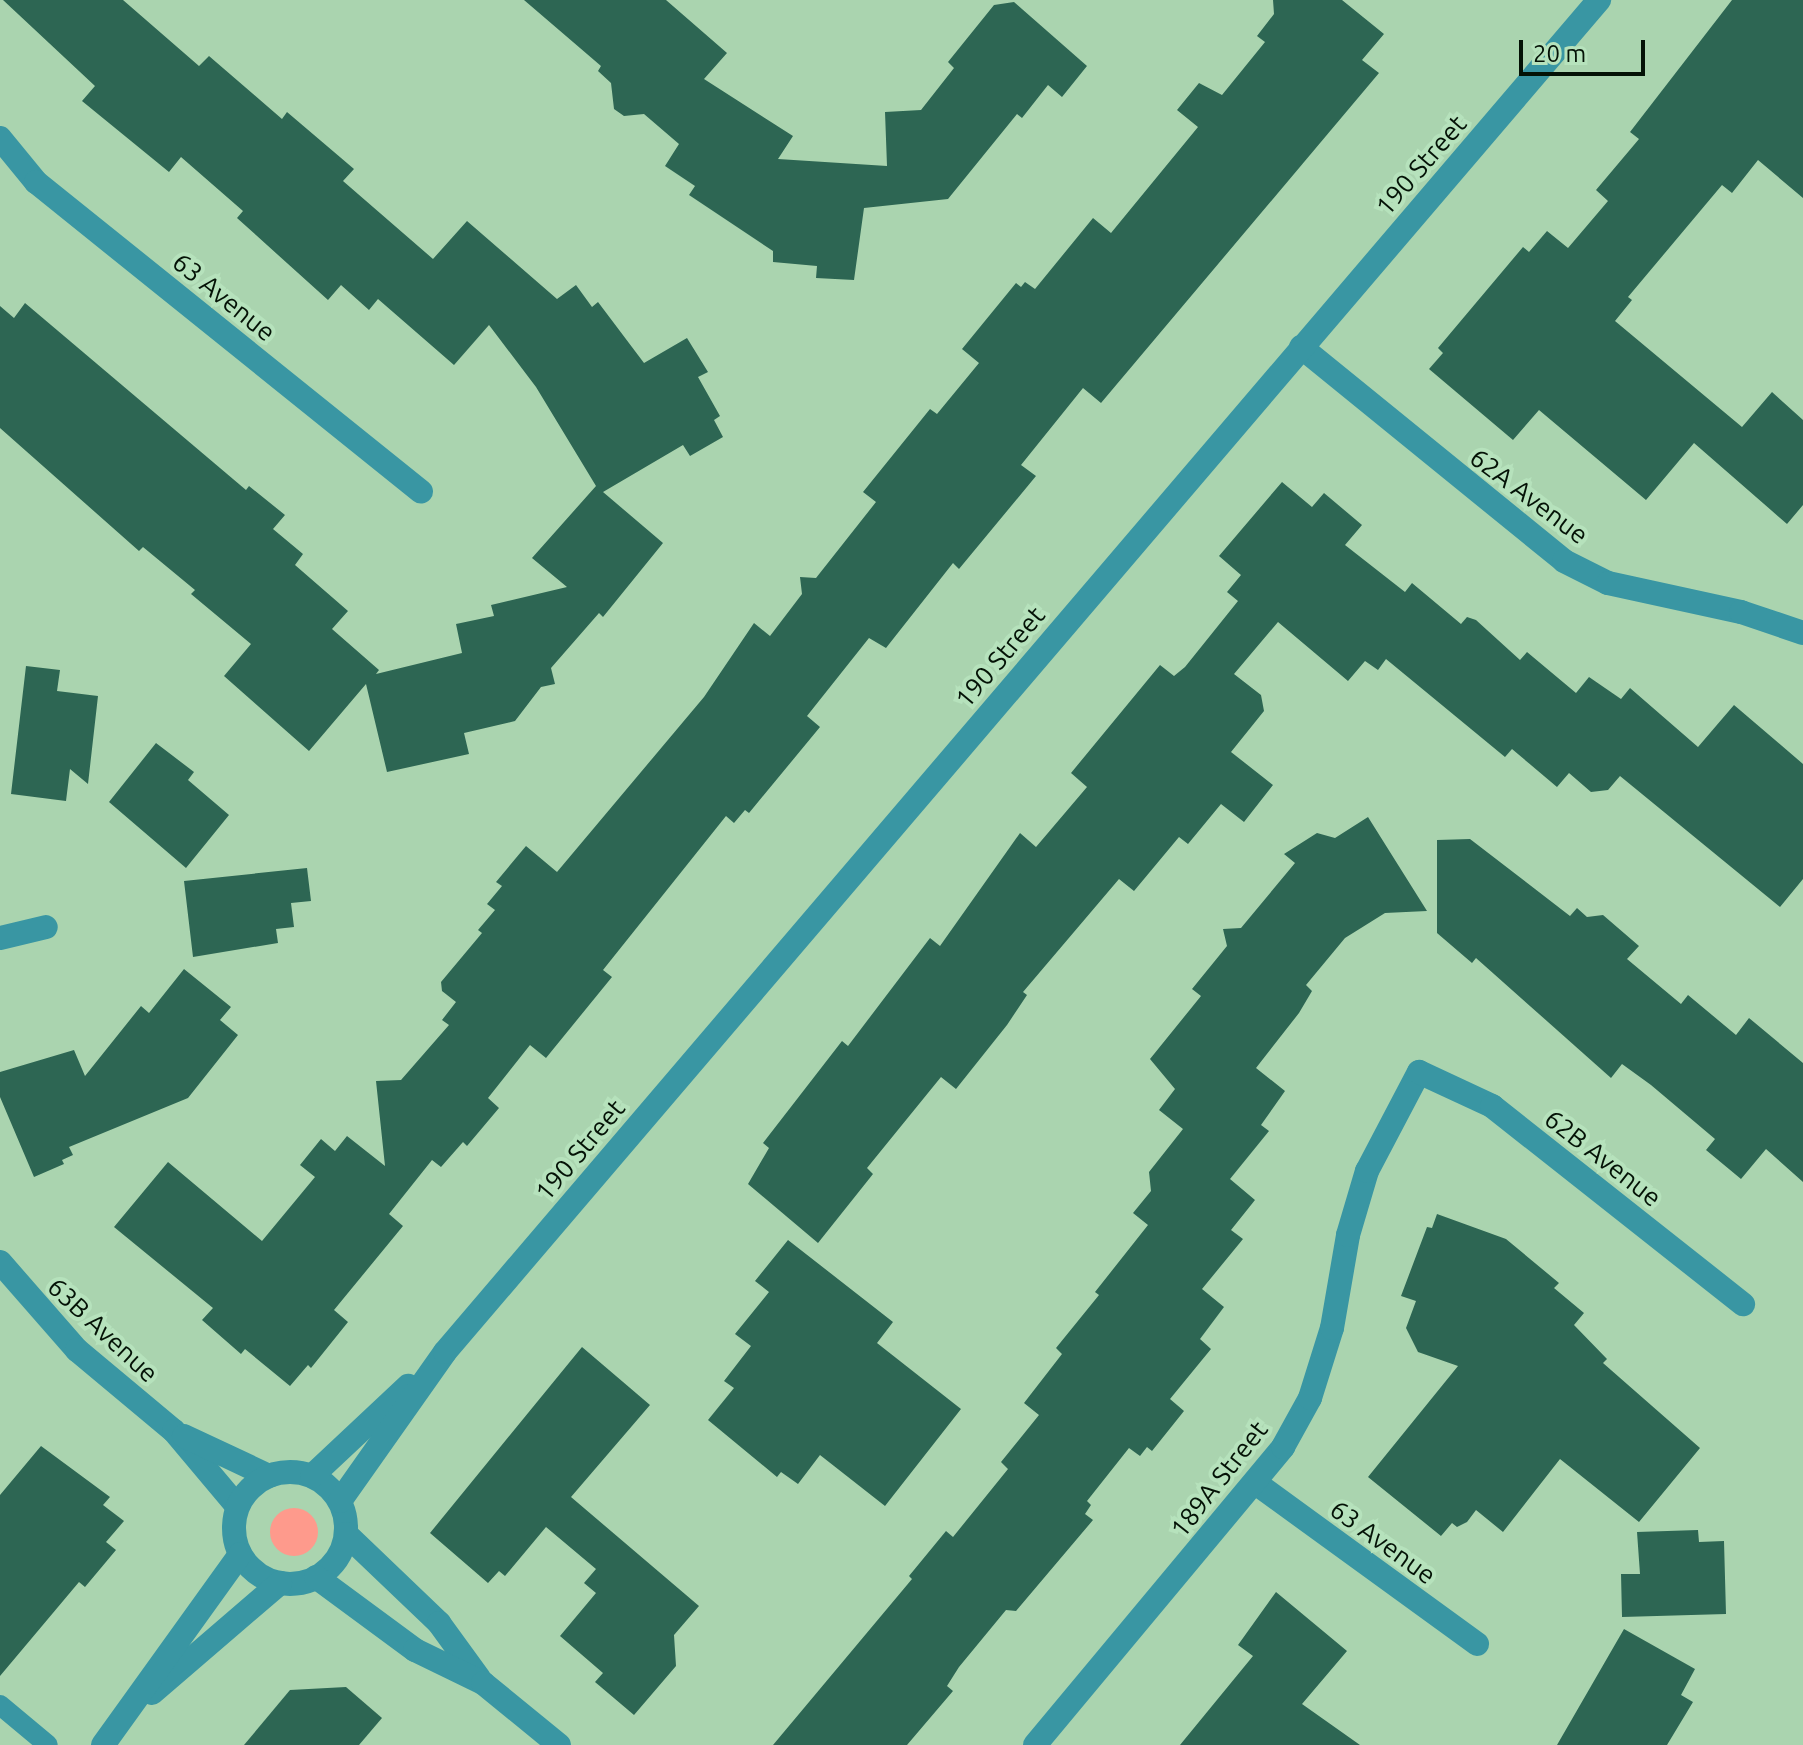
<!DOCTYPE html>
<html>
<head>
<meta charset="utf-8">
<style>
  body { margin:0 }
  #map { position:relative; width:1803px; height:1745px; overflow:hidden; background:#aad4af; font-family:Ubuntu,sans-serif }
  div>[style] { position:absolute }
  .green>* { inset:0; background:#fe9a8c }
  .round { border-radius:50% }
  .building>* { inset:0; background:#2d6653 }
  .lane>* { height:20px; margin:-10px; padding:0 10px; transform-origin:10px; border-radius:10px; background:#3996a3 }
  .street>* { height:24px; margin:-12px; padding:0 12px; transform-origin:12px; border-radius:12px; background:#3996a3 }
  .street>.ring { margin:-12px; padding:0; box-sizing:content-box; background:none; border:24px solid #3996a3; border-radius:50% }
  span { translate:-50% -50%; white-space:nowrap; text-align:center; line-height:1.15; -webkit-text-stroke:8px #b6e2bc; paint-order:stroke }
  .street-label { font-size:26px; color:#041206 }
  .scale { position:absolute; left:1519px; top:40px; width:126px; height:36px; box-sizing:border-box; border:4px solid #041206; border-top:0; padding-left:10px; font-size:24px; line-height:28px; white-space:nowrap; color:#041206; -webkit-text-stroke:6px #b6e2bc; paint-order:stroke }
</style>
</head>
<body>
<div id="map">
  <div class="green">
    <div class="round" style="left:270px;top:1508px;width:48px;height:48px"></div>
  </div>
  <div class="building">
    <div style="clip-path:polygon(3px 0,123px 0,199px 66px,209px 56px,282px 119px,287px 112px,354px 169px,343px 181px,433px 259px,467px 221px,557px 299px,576px 285px,592px 307px,598px 302px,644px 363px,687px 338px,708px 372px,698px 377px,720px 416px,714px 420px,723px 437px,690px 456px,683px 445px,603px 492px,663px 543px,603px 617px,599px 613px,551px 668px,555px 684px,541px 687px,515px 721px,464px 733px,469px 754px,387px 772px,366px 684px,309px 751px,224px 676px,251px 644px,191px 594px,195px 590px,143px 547px,139px 551px,0 428px,0 306px,14px 318px,25px 303px,246px 490px,249px 486px,285px 515px,273px 529px,303px 554px,295px 565px,348px 611px,332px 629px,379px 670px,376px 674px,462px 653px,456px 624px,494px 616px,491px 605px,567px 587px,532px 558px,596px 486px,536px 387px,489px 325px,454px 365px,378px 299px,369px 310px,341px 285px,328px 300px,237px 218px,243px 211px,181px 157px,169px 172px,82px 101px,95px 86px)"></div>
    <div style="clip-path:polygon(524px 0,666px 0,727px 53px,704px 79px,793px 136px,778px 159px,887px 166px,885px 112px,921px 110px,954px 68px,948px 62px,994px 5px,1014px 2px,1087px 66px,1062px 97px,1048px 85px,1022px 118px,1017px 114px,948px 199px,864px 208px,854px 280px,816px 278px,817px 266px,773px 262px,773px 251px,689px 195px,695px 186px,665px 166px,679px 144px,644px 114px,624px 116px,614px 109px,611px 83px,598px 71px,601px 66px)"></div>
    <div style="clip-path:polygon(1273px 0,1342px 0,1384px 34px,1362px 60px,1379px 73px,1101px 403px,1083px 388px,1021px 465px,1036px 476px,959px 569px,953px 563px,886px 648px,869px 638px,807px 716px,820px 727px,749px 813px,745px 810px,734px 823px,726px 816px,603px 970px,612px 977px,546px 1058px,530px 1045px,488px 1098px,499px 1108px,467px 1146px,463px 1142px,441px 1167px,432px 1160px,389px 1214px,403px 1226px,334px 1310px,348px 1322px,311px 1368px,308px 1365px,290px 1386px,245px 1349px,241px 1354px,202px 1320px,213px 1308px,114px 1227px,168px 1162px,262px 1241px,315px 1177px,300px 1165px,321px 1139px,335px 1151px,347px 1136px,385px 1166px,376px 1081px,401px 1080px,449px 1025px,442px 1020px,456px 1002px,442px 991px,441px 982px,482px 933px,478px 930px,495px 910px,487px 904px,502px 886px,496px 882px,526px 846px,557px 872px,704px 697px,754px 623px,770px 636px,802px 594px,800px 577px,816px 578px,876px 502px,863px 492px,930px 409px,937px 414px,979px 363px,962px 349px,1016px 283px,1021px 287px,1025px 282px,1035px 289px,1093px 218px,1111px 233px,1198px 127px,1177px 110px,1199px 83px,1222px 95px,1265px 42px,1257px 36px,1274px 14px)"></div>
    <div style="clip-path:polygon(1732px 0,1803px 0,1803px 198px,1758px 160px,1732px 193px,1722px 185px,1628px 297px,1632px 300px,1615px 321px,1742px 427px,1772px 392px,1803px 420px,1803px 505px,1787px 524px,1694px 443px,1646px 500px,1539px 410px,1513px 440px,1429px 369px,1443px 353px,1438px 348px,1523px 247px,1529px 252px,1547px 231px,1568px 248px,1608px 201px,1596px 190px,1639px 139px,1630px 132px)"></div>
    <div style="clip-path:polygon(1282px 482px,1312px 507px,1324px 493px,1362px 525px,1345px 545px,1405px 592px,1412px 583px,1461px 624px,1467px 617px,1476px 620px,1520px 660px,1527px 652px,1576px 693px,1589px 677px,1621px 699px,1630px 688px,1698px 747px,1734px 705px,1803px 764px,1803px 879px,1780px 907px,1620px 776px,1608px 790px,1591px 792px,1569px 773px,1557px 787px,1512px 749px,1505px 757px,1386px 659px,1378px 670px,1365px 661px,1348px 681px,1278px 622px,1234px 674px,1261px 695px,1264px 711px,1231px 752px,1273px 785px,1244px 822px,1221px 804px,1188px 844px,1179px 837px,1134px 891px,1119px 879px,1023px 992px,1027px 995px,1007px 1025px,956px 1089px,941px 1077px,867px 1168px,873px 1174px,818px 1243px,748px 1184px,769px 1148px,763px 1143px,842px 1041px,848px 1046px,930px 938px,940px 946px,1020px 833px,1036px 847px,1087px 787px,1071px 773px,1160px 665px,1174px 676px,1185px 667px,1238px 601px,1227px 592px,1241px 575px,1219px 556px)"></div>
    <div style="clip-path:polygon(26px 666px,60px 670px,57px 691px,98px 696px,88px 784px,70px 769px,66px 801px,11px 794px)"></div>
    <div style="clip-path:polygon(156px 743px,194px 772px,188px 780px,229px 815px,186px 868px,109px 802px)"></div>
    <div style="clip-path:polygon(1368px 817px,1427px 911px,1385px 913px,1345px 938px,1306px 985px,1312px 991px,1299px 1013px,1256px 1068px,1285px 1091px,1261px 1125px,1269px 1131px,1230px 1179px,1255px 1200px,1231px 1230px,1243px 1239px,1202px 1289px,1224px 1307px,1200px 1339px,1211px 1349px,1170px 1399px,1184px 1411px,1152px 1451px,1147px 1447px,1140px 1456px,1129px 1448px,1087px 1501px,1091px 1505px,1085px 1514px,1093px 1520px,1016px 1611px,1006px 1610px,959px 1667px,947px 1686px,953px 1691px,907px 1745px,773px 1745px,912px 1579px,909px 1576px,946px 1531px,953px 1537px,1008px 1469px,1001px 1462px,1039px 1415px,1024px 1403px,1062px 1354px,1056px 1348px,1099px 1295px,1095px 1292px,1148px 1225px,1133px 1213px,1151px 1191px,1149px 1172px,1183px 1129px,1159px 1110px,1175px 1089px,1150px 1059px,1201px 996px,1192px 989px,1227px 946px,1223px 929px,1241px 928px,1295px 863px,1284px 854px,1317px 833px,1335px 838px)"></div>
    <div style="clip-path:polygon(1470px 839px,1570px 916px,1577px 908px,1587px 917px,1603px 915px,1639px 946px,1627px 959px,1681px 1004px,1688px 995px,1736px 1035px,1749px 1018px,1803px 1063px,1803px 1182px,1766px 1149px,1741px 1179px,1706px 1150px,1715px 1139px,1651px 1085px,1622px 1064px,1611px 1078px,1476px 958px,1472px 963px,1437px 933px,1437px 840px)"></div>
    <div style="clip-path:polygon(307px 868px,311px 901px,291px 903px,294px 927px,276px 929px,278px 943px,193px 957px,184px 881px)"></div>
    <div style="clip-path:polygon(184px 969px,231px 1007px,220px 1020px,238px 1035px,188px 1098px,69px 1147px,73px 1155px,62px 1160px,64px 1164px,34px 1177px,0 1097px,0 1072px,74px 1050px,85px 1076px,141px 1006px,149px 1013px)"></div>
    <div style="clip-path:polygon(1437px 1214px,1506px 1239px,1559px 1283px,1554px 1288px,1584px 1313px,1574px 1325px,1607px 1359px,1603px 1363px,1700px 1448px,1639px 1522px,1560px 1459px,1503px 1532px,1476px 1510px,1467px 1522px,1457px 1527px,1452px 1523px,1441px 1536px,1368px 1477px,1458px 1366px,1418px 1352px,1406px 1328px,1416px 1301px,1401px 1296px,1427px 1227px,1432px 1228px)"></div>
    <div style="clip-path:polygon(788px 1240px,893px 1322px,877px 1343px,961px 1409px,885px 1506px,820px 1455px,798px 1484px,781px 1472px,777px 1477px,708px 1420px,734px 1388px,724px 1381px,751px 1346px,735px 1334px,769px 1292px,755px 1281px)"></div>
    <div style="clip-path:polygon(582px 1347px,650px 1405px,571px 1497px,699px 1606px,674px 1635px,676px 1666px,634px 1715px,595px 1682px,603px 1673px,560px 1636px,596px 1593px,584px 1583px,596px 1569px,546px 1527px,505px 1576px,499px 1571px,488px 1583px,430px 1533px)"></div>
    <div style="clip-path:polygon(41px 1446px,110px 1497px,103px 1505px,124px 1521px,106px 1542px,116px 1550px,85px 1587px,79px 1582px,0 1676px,0 1495px)"></div>
    <div style="clip-path:polygon(1698px 1530px,1699px 1542px,1724px 1541px,1726px 1614px,1622px 1617px,1621px 1574px,1640px 1574px,1637px 1532px)"></div>
    <div style="clip-path:polygon(1276px 1592px,1347px 1651px,1302px 1704px,1360px 1745px,1180px 1745px,1253px 1656px,1238px 1645px)"></div>
    <div style="clip-path:polygon(1624px 1629px,1695px 1669px,1681px 1695px,1693px 1702px,1667px 1745px,1557px 1745px)"></div>
    <div style="clip-path:polygon(346px 1687px,382px 1718px,359px 1745px,244px 1745px,290px 1690px)"></div>
  </div>
  <div class="lane">
    <div style="left:0;top:1705px;width:62px;rotate:39.8deg"></div>
  </div>
  <div class="street">
    <div style="left:0;top:138px;width:57px;rotate:50.7deg"></div>
    <div style="left:36px;top:182px;width:494px;rotate:38.8deg"></div>
    <div style="left:1301px;top:347px;width:339px;rotate:39.1deg"></div>
    <div style="left:1564px;top:561px;width:49px;rotate:26.6deg"></div>
    <div style="left:1608px;top:583px;width:136px;rotate:12.3deg"></div>
    <div style="left:1741px;top:612px;width:65px;rotate:18.7deg"></div>
    <div style="left:0;top:938px;width:47px;rotate:-13.4deg"></div>
    <div style="left:0;top:1262px;width:117px;rotate:48.8deg"></div>
    <div style="left:77px;top:1350px;width:126px;rotate:39.9deg"></div>
    <div style="left:174px;top:1431px;width:98px;rotate:50deg"></div>
    <div style="left:184px;top:1436px;width:94px;rotate:25.2deg"></div>
    <div class="ring" style="left:234px;top:1472px;width:88px;height:88px"></div>
    <div style="left:312px;top:1476px;width:132px;rotate:-43.2deg"></div>
    <div style="left:1257px;top:1484px;width:272px;rotate:36deg"></div>
    <div style="left:340px;top:1501px;width:182px;rotate:-54.8deg"></div>
    <div style="left:445px;top:1352px;width:1778px;rotate:-49.52deg"></div>
    <div style="left:346px;top:1534px;width:129px;rotate:43.7deg"></div>
    <div style="left:439px;top:1623px;width:68px;rotate:54deg"></div>
    <div style="left:316px;top:1577px;width:123px;rotate:36.4deg"></div>
    <div style="left:415px;top:1650px;width:76px;rotate:25.9deg"></div>
    <div style="left:483px;top:1683px;width:98px;rotate:39.2deg"></div>
    <div style="left:152px;top:1693px;width:169px;rotate:-40.7deg"></div>
    <div style="left:103px;top:1745px;width:235px;rotate:-54.3deg"></div>
    <div style="left:1035px;top:1745px;width:388px;rotate:-50.2deg"></div>
    <div style="left:1283px;top:1447px;width:56px;rotate:-61.1deg"></div>
    <div style="left:1310px;top:1398px;width:73px;rotate:-72.6deg"></div>
    <div style="left:1332px;top:1328px;width:94px;rotate:-80.2deg"></div>
    <div style="left:1348px;top:1235px;width:67px;rotate:-73.5deg"></div>
    <div style="left:1367px;top:1171px;width:112px;rotate:-62.3deg"></div>
    <div style="left:1419px;top:1072px;width:81px;rotate:25deg"></div>
    <div style="left:1492px;top:1106px;width:320px;rotate:38.3deg"></div>
  </div>
  <div class="street-label">
    <span style="left:1421px;top:165px;rotate:-49deg">190 Street</span>
    <span style="left:224px;top:297px;rotate:39deg">63 Avenue</span>
    <span style="left:1529px;top:496px;rotate:37deg">62A Avenue</span>
    <span style="left:1000px;top:657px;rotate:-50deg">190 Street</span>
    <span style="left:580px;top:1150px;rotate:-50deg">190 Street</span>
    <span style="left:1603px;top:1158px;rotate:38deg">62B Avenue</span>
    <span style="left:103px;top:1330px;rotate:43deg">63B Avenue</span>
    <span style="left:1219px;top:1479px;rotate:-52deg">189A Street</span>
    <span style="left:1383px;top:1542px;rotate:36deg">63 Avenue</span>
  </div>
  <div class="scale">20 m</div>
</div>
</body>
</html>
